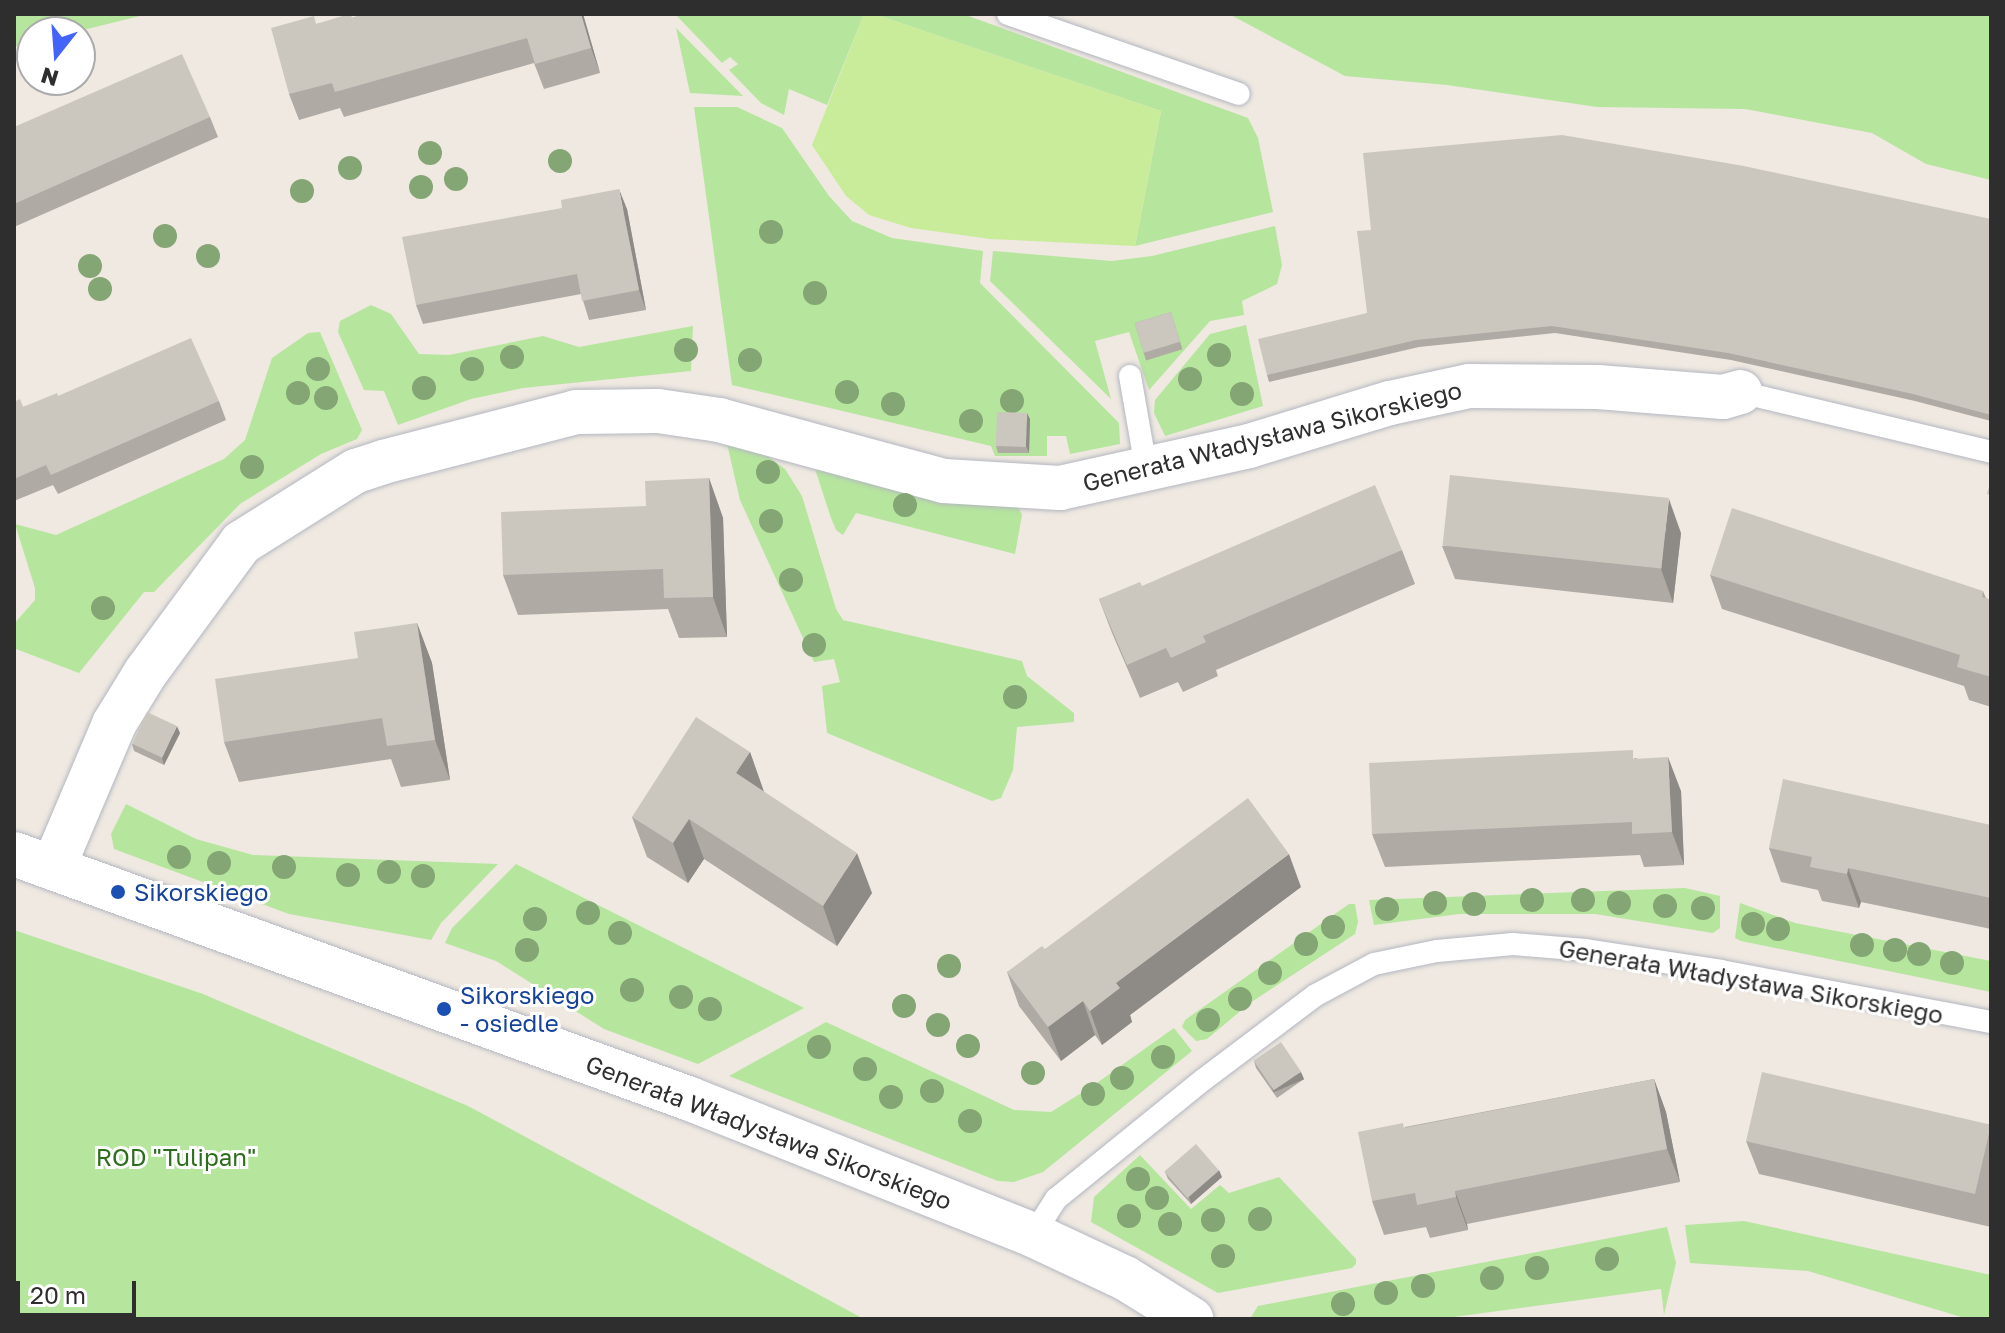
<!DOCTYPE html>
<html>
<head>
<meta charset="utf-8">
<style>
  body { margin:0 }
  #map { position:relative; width:2005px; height:1333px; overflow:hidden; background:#efe9e1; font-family:"Golos Text",sans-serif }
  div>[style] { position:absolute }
  .green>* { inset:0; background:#b6e59e }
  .pitch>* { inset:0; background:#c9ec9a }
  .roads { filter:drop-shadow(0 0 2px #b4b7c1) drop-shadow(0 0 2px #b4b7c1) }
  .service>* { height:22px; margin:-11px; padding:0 11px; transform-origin:11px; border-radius:11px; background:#fff }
  .minor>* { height:44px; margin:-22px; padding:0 22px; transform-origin:22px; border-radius:22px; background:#fff }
  .tertiary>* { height:44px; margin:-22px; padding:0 22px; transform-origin:22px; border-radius:22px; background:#fff }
  .trees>* { width:24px; height:24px; margin:-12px; border-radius:50%; background:#84a574 }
  .wall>* { inset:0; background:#afaba4; transform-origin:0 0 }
  .shaded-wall>* { inset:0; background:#8e8b86; transform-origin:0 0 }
  .building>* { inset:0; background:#cbc7bf; transform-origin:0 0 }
  .dots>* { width:22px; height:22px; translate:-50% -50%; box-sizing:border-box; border:4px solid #fff; border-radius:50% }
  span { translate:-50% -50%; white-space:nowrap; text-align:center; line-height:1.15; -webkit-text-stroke:6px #fff; paint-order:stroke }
  .street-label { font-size:24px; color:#2e2e2e }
  .transit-label { font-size:24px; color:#164399 }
  .left { translate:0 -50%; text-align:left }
  .park-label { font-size:24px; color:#2c6e1b }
  .frame { position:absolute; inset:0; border:16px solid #2e2e2e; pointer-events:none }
  .north { position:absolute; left:16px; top:16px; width:80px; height:80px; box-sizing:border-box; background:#fff; border:2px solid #ababab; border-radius:50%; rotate:197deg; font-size:22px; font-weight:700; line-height:32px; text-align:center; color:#2e2e2e }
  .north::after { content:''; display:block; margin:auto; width:28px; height:36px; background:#4264fb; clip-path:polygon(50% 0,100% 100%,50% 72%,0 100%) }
  .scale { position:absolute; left:16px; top:1281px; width:120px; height:36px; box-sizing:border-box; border:4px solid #2e2e2e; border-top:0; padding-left:10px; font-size:24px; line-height:28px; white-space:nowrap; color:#2e2e2e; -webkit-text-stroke:6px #fff; paint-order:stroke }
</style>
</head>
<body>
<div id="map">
  <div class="green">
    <div style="clip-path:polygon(14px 14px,148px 14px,75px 32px,32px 32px,32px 43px,14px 47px)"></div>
    <div style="clip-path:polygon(675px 14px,864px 14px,827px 105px,789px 89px,784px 115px,761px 103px,729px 70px,738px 64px,730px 57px,722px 63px)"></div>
    <div style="clip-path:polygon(874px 14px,963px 14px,1248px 118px,1258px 138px,1273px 212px,1135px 246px,1161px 111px)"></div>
    <div style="clip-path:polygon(1229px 14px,1991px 14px,1991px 180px,1926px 164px,1872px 133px,1745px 109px,1597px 107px,1447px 85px,1345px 76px)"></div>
    <div style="clip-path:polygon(676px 28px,743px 96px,690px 93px)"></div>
    <div style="clip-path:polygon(694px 107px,737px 107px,782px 128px,829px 196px,852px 221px,892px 238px,983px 251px,980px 283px,1119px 423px,1120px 444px,1070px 454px,1066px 436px,1047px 436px,1047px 456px,995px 456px,991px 446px,732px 385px)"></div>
    <div style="clip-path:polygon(1275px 226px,1282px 265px,1277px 284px,1242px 301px,1244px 315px,1210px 321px,1149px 390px,1129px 332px,1095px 341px,1111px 399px,990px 281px,993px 251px,1112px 261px,1152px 256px)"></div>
    <div style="clip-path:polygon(371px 305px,391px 314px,419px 354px,449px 355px,543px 336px,579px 347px,693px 326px,691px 371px,523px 388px,471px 399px,398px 425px,384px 391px,364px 390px,338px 332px,340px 321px)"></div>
    <div style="clip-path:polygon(1246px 325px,1263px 406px,1165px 436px,1154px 413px,1155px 400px,1210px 334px)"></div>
    <div style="clip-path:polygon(320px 332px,362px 430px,357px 439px,321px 454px,240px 504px,154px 592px,144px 592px,79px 673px,16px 649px,14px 624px,35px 600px,35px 588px,15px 524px,56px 535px,224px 459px,245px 440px,272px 358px,308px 333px)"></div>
    <div style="clip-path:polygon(725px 435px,758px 449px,785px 469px,802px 496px,836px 609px,843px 620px,1022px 661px,1027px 676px,1074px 713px,1074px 722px,1017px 727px,1013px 770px,1001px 798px,992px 801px,827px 733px,822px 686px,840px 682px,834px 659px,814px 662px,740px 500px)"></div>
    <div style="clip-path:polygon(814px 466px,910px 489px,1002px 507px,1017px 505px,1022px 515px,1015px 554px,856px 513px,843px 535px,836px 530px,831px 518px)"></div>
    <div style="clip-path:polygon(126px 804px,196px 839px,253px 855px,498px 864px,441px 923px,431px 940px,289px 914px,114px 849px,111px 834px)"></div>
    <div style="clip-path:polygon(516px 864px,804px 1008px,698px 1064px,604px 1029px,496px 961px,445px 943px,452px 928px)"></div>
    <div style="clip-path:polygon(1685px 888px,1720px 896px,1720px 928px,1713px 933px,1595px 914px,1459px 914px,1374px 925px,1369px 900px)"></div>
    <div style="clip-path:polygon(1740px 903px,1795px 923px,1991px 961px,1991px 992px,1741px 941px,1735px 938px)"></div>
    <div style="clip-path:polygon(1349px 904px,1355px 904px,1358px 922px,1355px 934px,1250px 1003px,1207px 1039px,1196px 1041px,1182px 1027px,1185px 1020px)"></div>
    <div style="clip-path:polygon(14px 930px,203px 994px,468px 1106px,864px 1319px,14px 1319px)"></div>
    <div style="clip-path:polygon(826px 1022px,1014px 1110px,1051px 1112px,1094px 1085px,1174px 1028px,1192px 1051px,1043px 1172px,1014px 1182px,998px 1181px,729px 1076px)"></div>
    <div style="clip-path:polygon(1140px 1155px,1191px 1209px,1220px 1185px,1229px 1193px,1279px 1177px,1356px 1259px,1356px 1264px,1352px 1268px,1218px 1293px,1091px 1222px,1094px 1197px)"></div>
    <div style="clip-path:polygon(1744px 1221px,1991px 1275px,1991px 1319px,1968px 1319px,1808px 1271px,1690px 1263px,1685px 1225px)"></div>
    <div style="clip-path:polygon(1667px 1227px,1676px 1263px,1664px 1315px,1661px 1289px,1439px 1319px,1251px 1317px,1258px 1306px)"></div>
  </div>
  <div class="pitch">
    <div style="clip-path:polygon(864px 14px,874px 14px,1161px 111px,1135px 246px,990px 239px,911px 228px,869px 215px,846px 196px,812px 145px)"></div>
  </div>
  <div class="roads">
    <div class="service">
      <div style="left:1008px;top:14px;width:244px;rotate:19.1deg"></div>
      <div style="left:1130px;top:376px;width:93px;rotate:80.1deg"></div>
      <div style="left:1740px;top:392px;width:258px;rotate:13.4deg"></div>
      <div style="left:1033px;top:1235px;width:43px;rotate:-57.4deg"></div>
      <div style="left:1056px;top:1199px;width:189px;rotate:-39deg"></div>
      <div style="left:1203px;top:1080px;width:141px;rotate:-37deg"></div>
      <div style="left:1316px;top:995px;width:66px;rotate:-28.1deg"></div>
      <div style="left:1374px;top:964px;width:64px;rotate:-11.7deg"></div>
      <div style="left:1437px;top:951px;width:76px;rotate:-5.3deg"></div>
      <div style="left:1513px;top:944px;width:73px;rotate:4.7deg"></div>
      <div style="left:1586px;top:950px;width:137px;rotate:8.8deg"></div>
      <div style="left:1721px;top:971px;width:275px;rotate:10.7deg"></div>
    </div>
    <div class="minor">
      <div style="left:53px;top:868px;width:156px;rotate:-67deg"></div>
      <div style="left:114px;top:724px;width:61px;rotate:-58.4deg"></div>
      <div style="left:146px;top:672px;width:160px;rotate:-53.6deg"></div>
      <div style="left:241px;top:543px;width:136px;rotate:-32.1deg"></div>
      <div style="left:356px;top:471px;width:28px;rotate:-18deg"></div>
      <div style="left:383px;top:462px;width:199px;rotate:-14.5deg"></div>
      <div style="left:576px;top:412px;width:82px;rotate:-0.7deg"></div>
      <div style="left:658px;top:411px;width:62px;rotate:8.4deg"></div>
      <div style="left:719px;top:420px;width:233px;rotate:15.2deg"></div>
      <div style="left:944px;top:481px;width:116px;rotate:3.5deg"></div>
      <div style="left:1060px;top:488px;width:194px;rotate:-12.5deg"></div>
      <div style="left:1249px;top:446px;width:147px;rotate:-17deg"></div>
      <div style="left:1390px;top:403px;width:81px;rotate:-12.1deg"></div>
      <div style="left:1469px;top:386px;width:129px;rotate:0.4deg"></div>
      <div style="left:1598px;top:387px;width:125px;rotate:4.6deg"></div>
      <div style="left:1723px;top:397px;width:18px;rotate:-16deg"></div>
    </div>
    <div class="tertiary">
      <div style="left:14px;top:854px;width:719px;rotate:19.92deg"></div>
      <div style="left:690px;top:1099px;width:369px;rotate:21.6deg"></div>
      <div style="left:1033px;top:1235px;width:102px;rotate:25.1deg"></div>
      <div style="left:1125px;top:1278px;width:78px;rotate:31.8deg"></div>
    </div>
  </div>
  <div class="trees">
    <div style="left:430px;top:153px"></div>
    <div style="left:560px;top:161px"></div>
    <div style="left:350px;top:168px"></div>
    <div style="left:456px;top:179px"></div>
    <div style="left:421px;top:187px"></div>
    <div style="left:302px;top:191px"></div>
    <div style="left:771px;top:232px"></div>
    <div style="left:165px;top:236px"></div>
    <div style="left:208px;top:256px"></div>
    <div style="left:90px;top:266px"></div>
    <div style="left:100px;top:289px"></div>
    <div style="left:815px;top:293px"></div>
    <div style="left:686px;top:350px"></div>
    <div style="left:1219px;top:355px"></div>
    <div style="left:512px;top:357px"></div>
    <div style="left:750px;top:360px"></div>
    <div style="left:318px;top:369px"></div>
    <div style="left:472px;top:369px"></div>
    <div style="left:1190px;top:379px"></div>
    <div style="left:424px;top:388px"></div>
    <div style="left:847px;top:392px"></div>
    <div style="left:298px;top:393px"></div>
    <div style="left:1242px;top:394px"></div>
    <div style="left:326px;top:398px"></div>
    <div style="left:1012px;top:401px"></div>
    <div style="left:893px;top:404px"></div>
    <div style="left:971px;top:421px"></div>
    <div style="left:252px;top:467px"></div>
    <div style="left:768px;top:472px"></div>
    <div style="left:905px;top:505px"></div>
    <div style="left:771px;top:521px"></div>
    <div style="left:791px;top:580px"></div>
    <div style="left:103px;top:608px"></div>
    <div style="left:814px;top:645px"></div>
    <div style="left:1015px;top:697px"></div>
    <div style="left:179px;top:857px"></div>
    <div style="left:219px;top:863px"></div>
    <div style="left:284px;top:867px"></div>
    <div style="left:389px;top:872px"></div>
    <div style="left:348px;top:875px"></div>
    <div style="left:423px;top:876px"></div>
    <div style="left:1532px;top:900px"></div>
    <div style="left:1583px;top:900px"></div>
    <div style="left:1435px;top:903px"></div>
    <div style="left:1619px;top:903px"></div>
    <div style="left:1474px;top:904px"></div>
    <div style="left:1665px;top:906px"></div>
    <div style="left:1703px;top:908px"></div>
    <div style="left:1387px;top:909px"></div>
    <div style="left:588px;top:913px"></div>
    <div style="left:535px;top:919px"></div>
    <div style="left:1753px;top:924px"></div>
    <div style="left:1333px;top:927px"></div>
    <div style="left:1778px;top:929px"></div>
    <div style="left:620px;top:933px"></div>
    <div style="left:1306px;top:944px"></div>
    <div style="left:1862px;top:945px"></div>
    <div style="left:527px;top:950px"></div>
    <div style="left:1895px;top:950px"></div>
    <div style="left:1919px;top:954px"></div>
    <div style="left:1952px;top:963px"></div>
    <div style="left:949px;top:966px"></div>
    <div style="left:1270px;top:973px"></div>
    <div style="left:632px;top:990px"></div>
    <div style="left:681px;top:997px"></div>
    <div style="left:1240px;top:999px"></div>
    <div style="left:904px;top:1006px"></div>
    <div style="left:710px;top:1009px"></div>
    <div style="left:1208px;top:1020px"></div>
    <div style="left:938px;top:1025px"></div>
    <div style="left:968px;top:1046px"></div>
    <div style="left:819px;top:1047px"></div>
    <div style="left:1163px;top:1057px"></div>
    <div style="left:865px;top:1069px"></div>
    <div style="left:1033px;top:1073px"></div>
    <div style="left:1122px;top:1078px"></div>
    <div style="left:932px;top:1091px"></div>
    <div style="left:1093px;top:1094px"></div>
    <div style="left:891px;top:1097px"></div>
    <div style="left:970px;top:1121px"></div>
    <div style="left:1138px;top:1179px"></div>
    <div style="left:1157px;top:1198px"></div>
    <div style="left:1129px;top:1216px"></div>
    <div style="left:1260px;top:1219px"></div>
    <div style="left:1213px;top:1220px"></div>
    <div style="left:1170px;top:1224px"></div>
    <div style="left:1223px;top:1256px"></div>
    <div style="left:1607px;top:1259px"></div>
    <div style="left:1537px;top:1268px"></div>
    <div style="left:1492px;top:1278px"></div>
    <div style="left:1423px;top:1286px"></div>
    <div style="left:1386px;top:1293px"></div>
    <div style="left:1343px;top:1304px"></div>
  </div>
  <div class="wall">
    <div style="clip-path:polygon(364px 14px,583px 14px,600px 73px,544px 89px,534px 63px,344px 117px,340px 108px,299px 120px,289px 94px,316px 24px,352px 18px)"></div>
    <div style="clip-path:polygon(210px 117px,218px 137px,14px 227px,14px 127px)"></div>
    <div style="clip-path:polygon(627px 209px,646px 310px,589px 320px,581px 294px,423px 324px,416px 305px)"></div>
    <div style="clip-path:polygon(1991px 219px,1991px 421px,1915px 401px,1731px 360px,1555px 333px,1419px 347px,1269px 382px,1267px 375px,1367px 313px,1371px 230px)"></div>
    <div style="left:1171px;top:312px;width:39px;height:38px;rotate:73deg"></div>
    <div style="clip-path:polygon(58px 396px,219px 401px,226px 420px,58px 494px,53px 485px,14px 501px,14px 402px,23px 407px)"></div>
    <div style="clip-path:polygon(1030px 419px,1029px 453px,998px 453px,996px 446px)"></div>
    <div style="clip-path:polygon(709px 478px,723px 518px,727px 637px,679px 638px,668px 609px,518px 615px,503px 575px,646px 506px)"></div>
    <div style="clip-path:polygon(1681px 533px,1673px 603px,1455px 579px,1442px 546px)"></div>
    <div style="clip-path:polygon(1402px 550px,1415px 584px,1216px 670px,1218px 676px,1183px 692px,1178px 682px,1140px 698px,1112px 633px,1099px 599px,1142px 586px)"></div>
    <div style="clip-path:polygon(1710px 575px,1983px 591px,1986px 598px,1991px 600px,1991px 707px,1969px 700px,1964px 686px,1722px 609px)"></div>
    <div style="clip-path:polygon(417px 623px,432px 663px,450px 780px,401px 787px,391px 759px,239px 782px,224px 742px,358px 658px)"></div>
    <div style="clip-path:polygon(180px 733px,164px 765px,134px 751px,132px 744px)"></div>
    <div style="clip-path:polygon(750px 752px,764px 792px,872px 893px,837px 946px,704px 859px,688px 883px,647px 857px,632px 817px)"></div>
    <div style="clip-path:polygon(1636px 758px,1681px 791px,1684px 865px,1644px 867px,1640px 855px,1385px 867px,1372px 834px)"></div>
    <div style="clip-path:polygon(1991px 825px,1991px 929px,1861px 902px,1859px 908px,1822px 901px,1818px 890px,1781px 882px,1769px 848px)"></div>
    <div style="clip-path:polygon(1301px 887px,1130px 1015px,1132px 1022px,1102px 1045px,1095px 1035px,1061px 1061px,1019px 1006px,1007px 972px,1045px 949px)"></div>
    <div style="clip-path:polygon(1254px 1061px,1304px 1079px,1277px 1098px,1256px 1068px)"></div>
    <div style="clip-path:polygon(1654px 1079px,1666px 1112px,1680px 1182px,1467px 1224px,1468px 1230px,1430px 1238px,1426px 1227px,1384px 1235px,1372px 1201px,1405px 1127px)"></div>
    <div style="clip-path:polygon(1991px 1124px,1991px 1227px,1759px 1174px,1746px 1141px)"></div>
    <div style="clip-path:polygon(1165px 1172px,1222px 1177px,1191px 1204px,1168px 1179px)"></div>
  </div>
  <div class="shaded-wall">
    <div style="clip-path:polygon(581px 14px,583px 14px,600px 73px,591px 48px)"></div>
    <div style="clip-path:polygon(619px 189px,627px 209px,646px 310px,639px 290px)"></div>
    <div style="clip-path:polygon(1027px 413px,1030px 419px,1029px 453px,1026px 446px)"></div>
    <div style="clip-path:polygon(709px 478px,723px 518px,727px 637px,713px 597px)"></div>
    <div style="clip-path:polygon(1669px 499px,1681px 533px,1673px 603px,1661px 569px)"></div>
    <div style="clip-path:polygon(417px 623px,432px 663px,450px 780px,435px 740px)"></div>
    <div style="clip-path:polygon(177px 726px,180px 733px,164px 765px,162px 758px)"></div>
    <div style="clip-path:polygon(750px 752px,764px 792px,736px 773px)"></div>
    <div style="clip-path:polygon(1668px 757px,1681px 791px,1684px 865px,1672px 832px)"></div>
    <div style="clip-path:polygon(689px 819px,704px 859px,688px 883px,673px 843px)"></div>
    <div style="clip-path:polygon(857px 853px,872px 893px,837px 946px,823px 906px)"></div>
    <div style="clip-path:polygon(1289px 854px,1301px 887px,1130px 1015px,1132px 1022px,1102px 1045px,1090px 1011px,1116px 983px)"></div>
    <div style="clip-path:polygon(1848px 868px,1861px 902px,1859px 908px,1847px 874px)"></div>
    <div style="clip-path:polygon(1083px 1001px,1095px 1035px,1061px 1061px,1048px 1027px)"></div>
    <div style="left:1301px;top:1072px;width:8px;height:33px;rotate:67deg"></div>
    <div style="clip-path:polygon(1654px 1079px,1666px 1112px,1680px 1182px,1667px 1149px)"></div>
    <div style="clip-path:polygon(1219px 1170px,1222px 1177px,1191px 1204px,1189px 1197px)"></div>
    <div style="clip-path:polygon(1455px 1191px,1467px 1224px,1468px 1230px,1456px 1197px)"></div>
  </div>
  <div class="building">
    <div style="clip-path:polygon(349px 14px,351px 14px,352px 18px,364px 14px,581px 14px,591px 48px,535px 64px,527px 38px,335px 92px,332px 83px,289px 94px,271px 28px,314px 16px,316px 24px)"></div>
    <div style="clip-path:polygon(182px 54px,210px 117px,14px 204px,14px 127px)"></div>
    <div style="clip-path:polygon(1562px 135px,1744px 166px,1991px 219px,1991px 415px,1913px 394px,1728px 353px,1552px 326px,1416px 340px,1267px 375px,1258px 339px,1367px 313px,1357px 231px,1371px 230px,1363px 153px)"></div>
    <div style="clip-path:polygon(619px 189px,639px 290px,582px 301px,577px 274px,416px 305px,402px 237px,562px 208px,561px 200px)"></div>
    <div style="left:1171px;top:312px;width:31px;height:38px;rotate:73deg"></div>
    <div style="clip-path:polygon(191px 338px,219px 401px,51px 475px,46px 465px,14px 479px,14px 402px,20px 399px,23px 407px,57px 393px,58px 396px)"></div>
    <div style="left:997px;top:412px;width:30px;height:34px;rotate:2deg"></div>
    <div style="left:1450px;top:475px;width:220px;height:71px;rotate:6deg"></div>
    <div style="clip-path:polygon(709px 478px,713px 597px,664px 598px,663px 569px,503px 575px,501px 512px,646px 506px,645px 481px)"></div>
    <div style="clip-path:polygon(1991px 479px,1991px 495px,1987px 494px)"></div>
    <div style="clip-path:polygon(1375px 485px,1402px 550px,1203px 636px,1206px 642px,1171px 658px,1166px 648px,1127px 665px,1099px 599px,1140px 582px,1142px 586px)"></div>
    <div style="clip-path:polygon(1732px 508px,1983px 591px,1982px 597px,1991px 600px,1991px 677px,1957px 667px,1960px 655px,1710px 575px)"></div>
    <div style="clip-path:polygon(417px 623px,435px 740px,387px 746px,382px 718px,224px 742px,215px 679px,358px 658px,354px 632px)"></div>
    <div style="left:147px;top:712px;width:33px;height:35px;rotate:25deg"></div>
    <div style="clip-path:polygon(696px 717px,750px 752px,736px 773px,857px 853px,823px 906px,689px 819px,673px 843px,632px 817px)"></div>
    <div style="clip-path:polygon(1633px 750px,1633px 759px,1668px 757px,1672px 832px,1632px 834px,1632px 822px,1372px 834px,1369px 763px)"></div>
    <div style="clip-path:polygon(1783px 779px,1991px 825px,1991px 898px,1848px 868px,1847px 874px,1810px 867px,1812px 857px,1769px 848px)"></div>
    <div style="clip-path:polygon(1248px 798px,1289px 854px,1116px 983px,1120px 988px,1090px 1011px,1083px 1001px,1048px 1027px,1007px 972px,1042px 946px,1045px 949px)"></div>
    <div style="left:1281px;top:1042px;width:36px;height:33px;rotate:56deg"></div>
    <div style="left:1762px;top:1072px;width:235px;height:71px;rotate:13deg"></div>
    <div style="clip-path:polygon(1654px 1079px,1667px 1149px,1455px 1191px,1456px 1197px,1417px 1205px,1415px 1193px,1372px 1201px,1358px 1132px,1403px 1123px,1404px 1128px)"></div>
    <div style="left:1196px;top:1144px;width:35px;height:42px;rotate:49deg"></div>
  </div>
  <div class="dots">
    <div style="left:118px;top:892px;background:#1a4fb4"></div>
    <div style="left:444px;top:1009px;background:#1a4fb4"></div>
  </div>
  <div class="street-label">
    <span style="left:1272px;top:436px;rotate:-14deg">Generała Władysława Sikorskiego</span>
    <span style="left:1751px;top:981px;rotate:10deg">Generała Władysława Sikorskiego</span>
    <span style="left:769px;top:1132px;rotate:21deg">Generała Władysława Sikorskiego</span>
  </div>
  <div class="transit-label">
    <span class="left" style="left:134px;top:892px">Sikorskiego</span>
    <span class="left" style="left:460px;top:1009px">Sikorskiego<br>- osiedle</span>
  </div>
  <div class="park-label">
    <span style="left:176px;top:1157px">ROD "Tulipan"</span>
  </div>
  <div class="frame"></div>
  <div class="north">N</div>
  <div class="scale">20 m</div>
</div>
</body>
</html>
